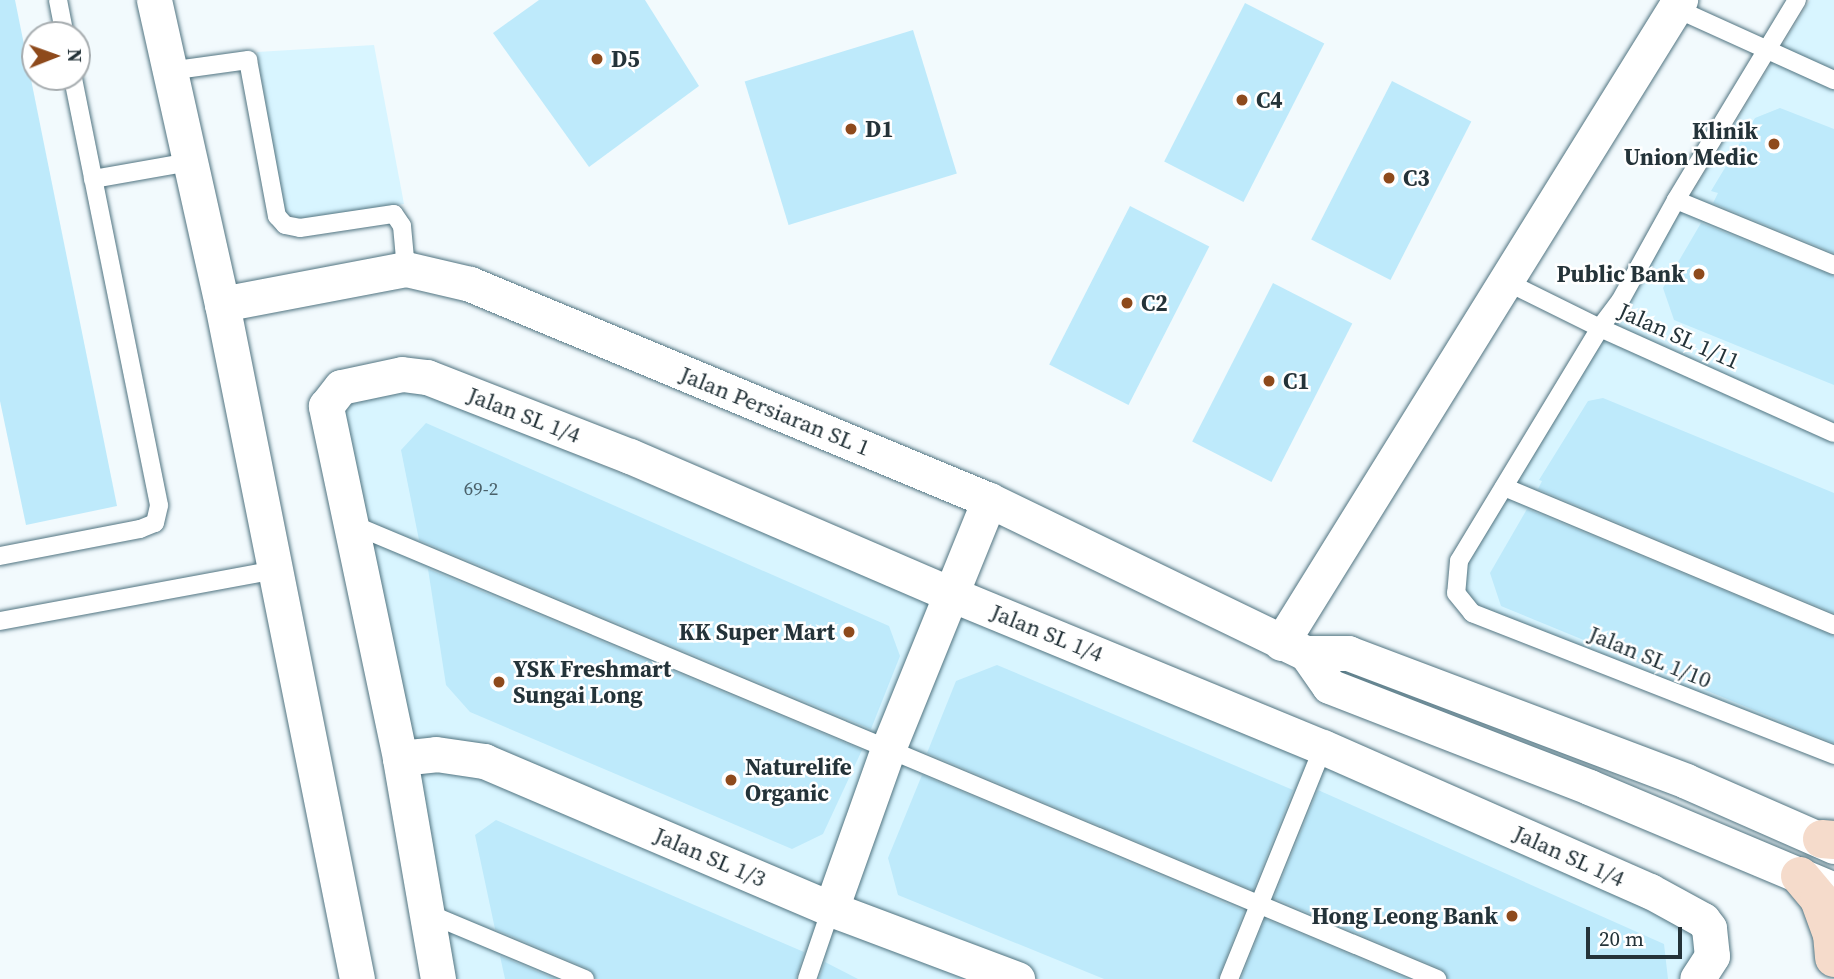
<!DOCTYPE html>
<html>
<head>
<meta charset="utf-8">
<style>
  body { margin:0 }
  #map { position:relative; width:1834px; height:979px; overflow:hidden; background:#f2fafd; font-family:"Source Serif 4",serif }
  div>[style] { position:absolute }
  .built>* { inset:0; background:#d8f5ff }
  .building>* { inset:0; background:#beeafb; transform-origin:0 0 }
  .roads { filter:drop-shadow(0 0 2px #517481) drop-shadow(0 0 2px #517481) }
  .lane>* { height:18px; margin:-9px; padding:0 9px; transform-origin:9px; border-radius:9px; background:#fff }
  .street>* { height:35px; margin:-17.5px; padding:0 17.5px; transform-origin:17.5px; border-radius:17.5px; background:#fff }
  .secondary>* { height:38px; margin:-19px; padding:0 19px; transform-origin:19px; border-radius:19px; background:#f5dbcb }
  .dots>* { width:19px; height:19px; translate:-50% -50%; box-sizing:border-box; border:4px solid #fff; border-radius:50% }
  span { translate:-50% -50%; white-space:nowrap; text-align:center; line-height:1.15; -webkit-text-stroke:5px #fff; paint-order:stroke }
  .number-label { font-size:19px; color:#4a616a }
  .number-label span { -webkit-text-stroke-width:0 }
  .poi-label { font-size:23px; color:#243339; font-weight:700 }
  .left { translate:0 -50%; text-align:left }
  .right { translate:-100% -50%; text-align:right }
  .street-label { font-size:23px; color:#243339 }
  .north { position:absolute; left:21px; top:21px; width:70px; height:70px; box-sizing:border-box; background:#fff; border:2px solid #a7adb0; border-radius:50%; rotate:89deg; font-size:19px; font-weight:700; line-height:28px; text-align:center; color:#243339 }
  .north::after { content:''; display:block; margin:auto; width:24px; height:32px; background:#8e4a1c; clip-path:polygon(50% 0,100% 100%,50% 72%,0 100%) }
  .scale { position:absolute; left:1586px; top:927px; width:96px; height:32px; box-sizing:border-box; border:4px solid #243339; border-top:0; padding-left:9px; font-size:21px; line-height:24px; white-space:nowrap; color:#243339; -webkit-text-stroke:5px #fff; paint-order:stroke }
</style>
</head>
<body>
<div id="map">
  <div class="built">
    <div style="clip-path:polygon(1810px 0,1834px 0,1834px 747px,1479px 607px,1466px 591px,1468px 559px)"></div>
    <div style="clip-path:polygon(374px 45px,404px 204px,300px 219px,284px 213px,257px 52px)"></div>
    <div style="clip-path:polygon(413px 388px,960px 612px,1599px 884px,1699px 930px,1701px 952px,1684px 979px,449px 979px,341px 409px,350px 399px)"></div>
  </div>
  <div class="building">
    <div style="clip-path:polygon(0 0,15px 0,117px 506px,26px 525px,0 401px)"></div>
    <div style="clip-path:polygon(539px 0,645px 0,699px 86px,589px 167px,493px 33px)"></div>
    <div style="left:1245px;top:3px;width:89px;height:178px;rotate:27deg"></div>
    <div style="left:913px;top:30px;width:150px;height:176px;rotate:73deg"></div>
    <div style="left:1392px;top:81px;width:89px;height:178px;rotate:27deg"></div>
    <div style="clip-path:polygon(1780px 108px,1834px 129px,1834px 253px,1713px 203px,1718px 193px,1711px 191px,1755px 118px)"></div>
    <div style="left:1130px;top:206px;width:89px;height:178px;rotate:27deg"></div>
    <div style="clip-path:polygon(1701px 223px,1834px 276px,1834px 385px,1674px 320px,1663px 288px)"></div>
    <div style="left:1273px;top:283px;width:89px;height:178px;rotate:27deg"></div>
    <div style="clip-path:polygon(1603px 398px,1834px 493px,1834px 613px,1538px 489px,1542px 481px,1539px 480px,1588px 401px)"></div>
    <div style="clip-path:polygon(426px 423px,889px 626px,900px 656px,871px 729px,419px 540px,401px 450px)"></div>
    <div style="clip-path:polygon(1527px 509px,1834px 636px,1834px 743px,1501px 606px,1490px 573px)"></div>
    <div style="clip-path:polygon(428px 569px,862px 750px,823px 834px,792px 849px,470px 712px,446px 685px)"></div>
    <div style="clip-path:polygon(997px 665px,1293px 790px,1253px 890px,927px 753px,956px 681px)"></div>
    <div style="clip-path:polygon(922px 775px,1244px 911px,1218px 979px,1104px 979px,898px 895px,888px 858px)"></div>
    <div style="clip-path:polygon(1318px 790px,1664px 944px,1668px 979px,1448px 979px,1441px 969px,1274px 898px)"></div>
    <div style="clip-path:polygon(496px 820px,804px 952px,796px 979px,596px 979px,589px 969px,495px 929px,475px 835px)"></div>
    <div style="clip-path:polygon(1265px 919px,1408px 979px,1241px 979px)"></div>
    <div style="clip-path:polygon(500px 956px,555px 979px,505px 979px)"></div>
    <div style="clip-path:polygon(825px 962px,858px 979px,819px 979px)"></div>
  </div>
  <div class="roads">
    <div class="lane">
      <div style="left:58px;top:0;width:36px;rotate:79deg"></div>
      <div style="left:1797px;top:0;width:234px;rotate:121.2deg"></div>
      <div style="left:1676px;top:200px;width:115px;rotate:119deg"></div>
      <div style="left:1620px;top:301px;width:34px;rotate:127deg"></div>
      <div style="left:1600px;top:328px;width:272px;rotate:121.2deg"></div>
      <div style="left:1459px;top:561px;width:32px;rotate:95deg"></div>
      <div style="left:1456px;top:593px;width:26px;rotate:51deg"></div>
      <div style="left:1472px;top:613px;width:389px;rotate:21.4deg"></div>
      <div style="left:1675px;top:8px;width:175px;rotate:24.4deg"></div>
      <div style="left:169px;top:71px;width:80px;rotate:-7.9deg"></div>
      <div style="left:248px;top:60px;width:159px;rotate:79.5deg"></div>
      <div style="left:277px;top:216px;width:12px;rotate:48deg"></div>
      <div style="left:285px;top:225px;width:15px;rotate:11deg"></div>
      <div style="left:300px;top:228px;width:95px;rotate:-8.5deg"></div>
      <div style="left:394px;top:214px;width:14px;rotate:56deg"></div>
      <div style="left:402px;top:226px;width:43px;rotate:84.7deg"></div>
      <div style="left:93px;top:179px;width:97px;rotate:-10deg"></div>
      <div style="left:1676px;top:200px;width:171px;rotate:22.4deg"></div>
      <div style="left:1505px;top:281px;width:106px;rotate:26.3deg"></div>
      <div style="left:1600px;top:328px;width:256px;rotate:24.2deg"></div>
      <div style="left:1504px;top:487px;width:358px;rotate:22.7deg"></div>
      <div style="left:349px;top:523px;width:1180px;rotate:22.74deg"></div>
      <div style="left:0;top:556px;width:143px;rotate:-10.9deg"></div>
      <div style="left:140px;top:529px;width:16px;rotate:-22deg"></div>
      <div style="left:155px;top:523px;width:18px;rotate:-77deg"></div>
      <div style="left:159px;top:505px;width:437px;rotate:-101.4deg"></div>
      <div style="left:0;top:621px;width:281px;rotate:-10.5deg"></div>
      <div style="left:427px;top:913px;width:171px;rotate:22.7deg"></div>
      <div style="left:807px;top:979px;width:74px;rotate:-71.1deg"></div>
      <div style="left:1229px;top:979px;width:250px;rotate:-67.9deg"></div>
    </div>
    <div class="street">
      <div style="left:154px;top:0;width:312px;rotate:77.4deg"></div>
      <div style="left:222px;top:304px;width:688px;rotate:78.69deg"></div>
      <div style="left:222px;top:304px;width:187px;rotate:-10.8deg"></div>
      <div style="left:406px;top:269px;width:66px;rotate:13.2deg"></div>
      <div style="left:470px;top:284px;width:562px;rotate:22.6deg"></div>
      <div style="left:989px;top:500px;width:352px;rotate:25.8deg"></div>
      <div style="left:1306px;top:653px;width:42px"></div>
      <div style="left:1348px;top:653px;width:361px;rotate:20.7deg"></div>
      <div style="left:1686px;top:781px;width:162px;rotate:23.7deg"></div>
      <div style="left:1281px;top:643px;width:757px;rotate:-58.18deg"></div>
      <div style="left:1306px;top:653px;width:40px;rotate:55.1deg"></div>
      <div style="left:1329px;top:686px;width:279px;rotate:21.2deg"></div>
      <div style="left:1589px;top:787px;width:258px;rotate:22.8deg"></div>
      <div style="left:400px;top:758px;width:36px;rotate:-6deg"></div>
      <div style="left:436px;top:754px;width:49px;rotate:8.3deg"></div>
      <div style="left:484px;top:761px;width:377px;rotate:23.1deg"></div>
      <div style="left:831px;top:909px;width:199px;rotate:20.6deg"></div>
      <div style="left:831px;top:909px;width:170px;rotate:-70.4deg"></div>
      <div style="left:888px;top:749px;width:269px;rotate:-67.9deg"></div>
      <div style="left:438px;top:979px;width:224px;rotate:-99.8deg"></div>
      <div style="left:400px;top:758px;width:360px;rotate:-101.9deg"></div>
      <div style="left:326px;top:406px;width:24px;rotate:-52deg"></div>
      <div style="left:341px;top:387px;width:62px;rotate:-12deg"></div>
      <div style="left:402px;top:374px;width:25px;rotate:7deg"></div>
      <div style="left:427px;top:377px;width:218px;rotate:21.3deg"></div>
      <div style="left:630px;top:456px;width:349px;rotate:23.3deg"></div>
      <div style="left:951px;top:594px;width:402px;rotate:22.4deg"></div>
      <div style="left:1323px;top:747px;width:357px;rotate:23.8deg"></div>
      <div style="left:1650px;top:891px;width:60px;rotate:28.7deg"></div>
      <div style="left:1703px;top:920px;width:10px;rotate:53deg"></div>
      <div style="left:1709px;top:928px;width:28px;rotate:84deg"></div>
      <div style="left:1712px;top:956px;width:27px;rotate:123deg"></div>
    </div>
    <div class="secondary">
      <div style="left:1822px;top:839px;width:12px;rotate:5deg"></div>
      <div style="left:1800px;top:876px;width:30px;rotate:50deg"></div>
      <div style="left:1819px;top:899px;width:37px;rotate:70deg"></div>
      <div style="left:1832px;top:934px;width:24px;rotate:85deg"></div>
    </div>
  </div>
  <div class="dots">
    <div style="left:597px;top:59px;background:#8e4a1c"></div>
    <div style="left:1242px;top:100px;background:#8e4a1c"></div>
    <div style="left:851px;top:129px;background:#8e4a1c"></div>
    <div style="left:1774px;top:144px;background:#8e4a1c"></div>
    <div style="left:1389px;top:178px;background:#8e4a1c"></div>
    <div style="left:1699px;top:274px;background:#8e4a1c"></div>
    <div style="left:1127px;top:303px;background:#8e4a1c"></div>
    <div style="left:1269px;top:381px;background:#8e4a1c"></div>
    <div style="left:849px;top:632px;background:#8e4a1c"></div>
    <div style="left:499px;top:682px;background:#8e4a1c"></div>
    <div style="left:731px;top:780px;background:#8e4a1c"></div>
    <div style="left:1512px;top:916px;background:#8e4a1c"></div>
  </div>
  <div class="number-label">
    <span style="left:481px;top:489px">69-2</span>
  </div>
  <div class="poi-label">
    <span class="left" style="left:611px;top:59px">D5</span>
    <span class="left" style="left:1256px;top:100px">C4</span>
    <span class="left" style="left:865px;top:129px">D1</span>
    <span class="right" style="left:1758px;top:144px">Klinik<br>Union Medic</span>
    <span class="left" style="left:1403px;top:178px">C3</span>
    <span class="right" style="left:1685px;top:274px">Public Bank</span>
    <span class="left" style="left:1141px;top:303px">C2</span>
    <span class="left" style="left:1283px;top:381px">C1</span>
    <span class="right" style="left:835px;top:632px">KK Super Mart</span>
    <span class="left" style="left:513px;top:682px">YSK Freshmart<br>Sungai Long</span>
    <span class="left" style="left:745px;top:780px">Naturelife<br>Organic</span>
    <span class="right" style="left:1498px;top:916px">Hong Leong Bank</span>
  </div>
  <div class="street-label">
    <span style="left:1679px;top:336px;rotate:24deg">Jalan SL 1/11</span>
    <span style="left:775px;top:411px;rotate:22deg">Jalan Persiaran SL 1</span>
    <span style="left:524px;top:415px;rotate:21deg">Jalan SL 1/4</span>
    <span style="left:1047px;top:633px;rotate:22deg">Jalan SL 1/4</span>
    <span style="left:1650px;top:657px;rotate:22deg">Jalan SL 1/10</span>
    <span style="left:1569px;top:856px;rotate:24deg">Jalan SL 1/4</span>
    <span style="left:710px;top:857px;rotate:23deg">Jalan SL 1/3</span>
  </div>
  <div class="north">N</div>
  <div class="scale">20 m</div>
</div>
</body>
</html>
